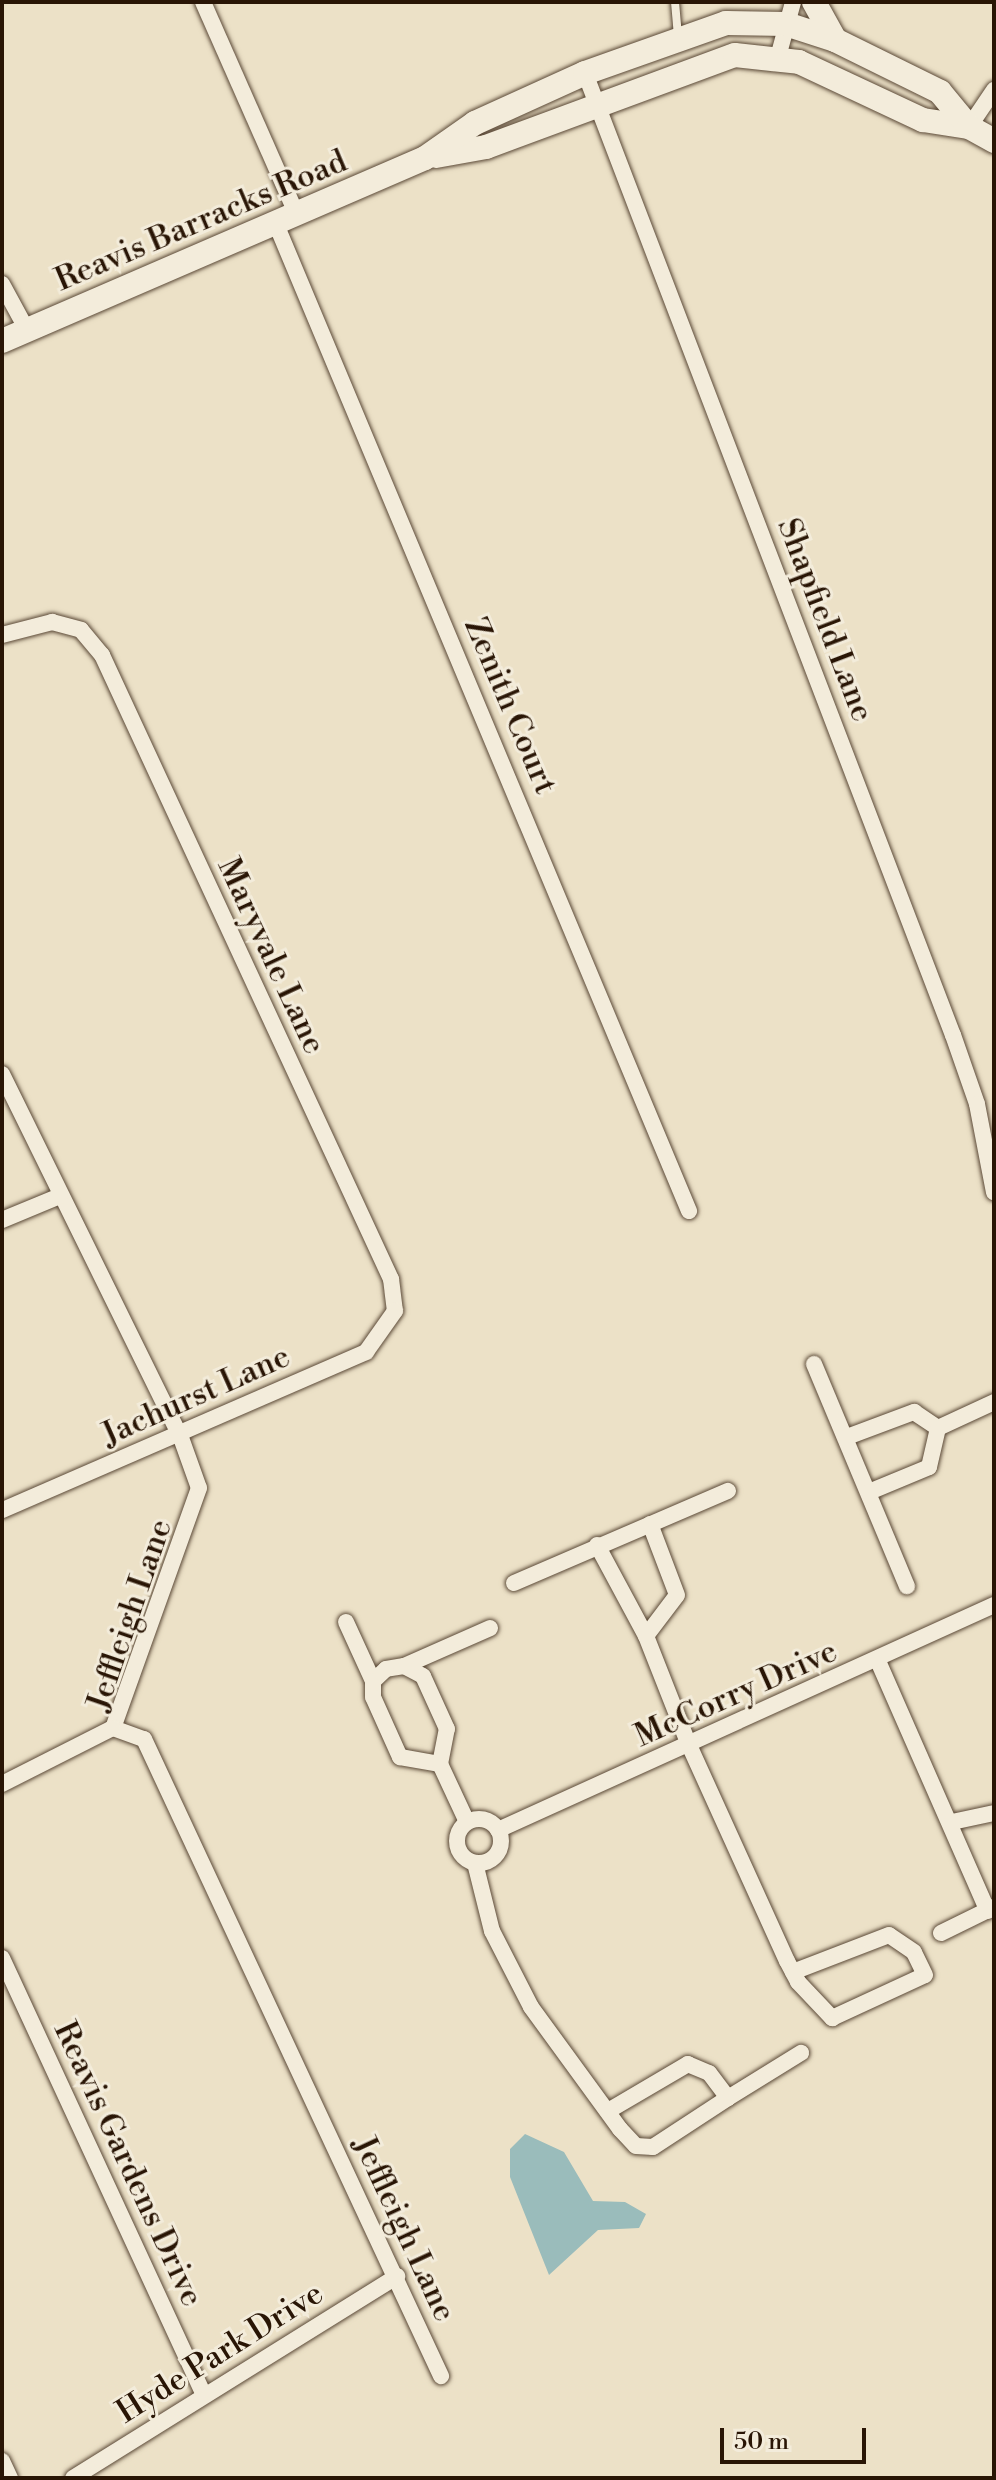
<!DOCTYPE html>
<html>
<head>
<meta charset="utf-8">
<style>
  body { margin:0 }
  #map { position:relative; width:996px; height:2480px; overflow:hidden; background:#ece1c7; font-family:"Libre Bodoni",serif }
  div>[style] { position:absolute }
  .water>* { inset:0; background:#9abcbb }
  .roads { filter:drop-shadow(0 0 2px #5a4836) drop-shadow(0 0 2px #5a4836) }
  .lane>* { height:8px; margin:-4px; padding:0 4px; transform-origin:4px; border-radius:4px; background:#f3ecdb }
  .street>* { height:16px; margin:-8px; padding:0 8px; transform-origin:8px; border-radius:8px; background:#f3ecdb }
  .street>.ring { margin:-8px; padding:0; box-sizing:content-box; background:none; border:16px solid #f3ecdb; border-radius:50% }
  .secondary>* { height:24px; margin:-12px; padding:0 12px; transform-origin:12px; border-radius:12px; background:#f3ecdb }
  span { translate:-50% -50%; white-space:nowrap; text-align:center; line-height:1.15; -webkit-text-stroke:6px #f3ecdb; paint-order:stroke }
  .street-label { font-size:32px; color:#291505 }
  .frame { position:absolute; inset:0; border:4px solid #291505; pointer-events:none }
  .scale { position:absolute; left:720px; top:2428px; width:146px; height:36px; box-sizing:border-box; border:4px solid #291505; border-top:0; padding-left:10px; font-size:24px; line-height:28px; white-space:nowrap; color:#291505; -webkit-text-stroke:6px #f3ecdb; paint-order:stroke }
</style>
</head>
<body>
<div id="map">
  <div class="water">
    <div style="clip-path:polygon(525px 2134px,564px 2152px,593px 2201px,625px 2202px,646px 2214px,639px 2228px,598px 2230px,549px 2275px,510px 2177px,510px 2149px)"></div>
  </div>
  <div class="roads">
    <div class="lane">
      <div style="left:675px;top:2px;width:33px;rotate:85deg"></div>
    </div>
    <div class="street">
      <div style="left:203px;top:2px;width:233px;rotate:66.2deg"></div>
      <div style="left:778px;top:57px;width:57px;rotate:-74.7deg"></div>
      <div style="left:585px;top:73px;width:1030px;rotate:69.07deg"></div>
      <div style="left:953px;top:1035px;width:73px;rotate:70.8deg"></div>
      <div style="left:977px;top:1104px;width:90px;rotate:79.1deg"></div>
      <div style="left:969px;top:127px;width:45px;rotate:-56deg"></div>
      <div style="left:276px;top:224px;width:1070px;rotate:67.29deg"></div>
      <div style="left:2px;top:284px;width:52px;rotate:61.5deg"></div>
      <div style="left:2px;top:635px;width:52px;rotate:-14.6deg"></div>
      <div style="left:52px;top:622px;width:30px;rotate:15deg"></div>
      <div style="left:81px;top:630px;width:33px;rotate:50deg"></div>
      <div style="left:102px;top:655px;width:688px;rotate:65.15deg"></div>
      <div style="left:391px;top:1279px;width:32px;rotate:83deg"></div>
      <div style="left:395px;top:1311px;width:50px;rotate:125.3deg"></div>
      <div style="left:366px;top:1352px;width:397px;rotate:156.5deg"></div>
      <div style="left:2px;top:1074px;width:402px;rotate:63.8deg"></div>
      <div style="left:180px;top:1435px;width:56px;rotate:70.3deg"></div>
      <div style="left:199px;top:1488px;width:255px;rotate:109.7deg"></div>
      <div style="left:113px;top:1728px;width:33px;rotate:20deg"></div>
      <div style="left:144px;top:1739px;width:703px;rotate:65deg"></div>
      <div style="left:2px;top:1220px;width:63px;rotate:-22.5deg"></div>
      <div style="left:814px;top:1364px;width:241px;rotate:67.3deg"></div>
      <div style="left:938px;top:1428px;width:62px;rotate:-24.9deg"></div>
      <div style="left:847px;top:1437px;width:72px;rotate:-20.5deg"></div>
      <div style="left:914px;top:1412px;width:29px;rotate:34deg"></div>
      <div style="left:869px;top:1492px;width:65px;rotate:-22.6deg"></div>
      <div style="left:929px;top:1467px;width:40px;rotate:-77deg"></div>
      <div style="left:597px;top:1545px;width:103px;rotate:61.7deg"></div>
      <div style="left:646px;top:1636px;width:117px;rotate:68.5deg"></div>
      <div style="left:689px;top:1745px;width:237px;rotate:65.6deg"></div>
      <div style="left:787px;top:1961px;width:24px;rotate:62deg"></div>
      <div style="left:798px;top:1982px;width:50px;rotate:46.6deg"></div>
      <div style="left:832px;top:2018px;width:102px;rotate:-24.8deg"></div>
      <div style="left:925px;top:1975px;width:25px;rotate:-116deg"></div>
      <div style="left:914px;top:1952px;width:30px;rotate:-146deg"></div>
      <div style="left:889px;top:1935px;width:103px;rotate:158.9deg"></div>
      <div style="left:514px;top:1583px;width:233px;rotate:-23.3deg"></div>
      <div style="left:346px;top:1622px;width:65px;rotate:65.4deg"></div>
      <div style="left:646px;top:1636px;width:51px;rotate:-52.9deg"></div>
      <div style="left:677px;top:1595px;width:76px;rotate:-110.8deg"></div>
      <div style="left:878px;top:1661px;width:273px;rotate:66.3deg"></div>
      <div style="left:404px;top:1666px;width:94px;rotate:-23.8deg"></div>
      <div style="left:440px;top:1764px;width:36px;rotate:-79deg"></div>
      <div style="left:447px;top:1729px;width:58px;rotate:-114.4deg"></div>
      <div style="left:423px;top:1676px;width:21px;rotate:-152deg"></div>
      <div style="left:404px;top:1666px;width:18px;rotate:171deg"></div>
      <div style="left:386px;top:1669px;width:18px;rotate:137deg"></div>
      <div style="left:373px;top:1681px;width:16px;rotate:90deg"></div>
      <div style="left:373px;top:1697px;width:66px;rotate:65.8deg"></div>
      <div style="left:400px;top:1757px;width:41px;rotate:9.9deg"></div>
      <div style="left:440px;top:1764px;width:64px;rotate:65deg"></div>
      <div style="left:2px;top:1784px;width:124px;rotate:-26.8deg"></div>
      <div class="ring" style="left:457px;top:1819px;width:28px;height:28px"></div>
      <div style="left:952px;top:1822px;width:43px;rotate:-12.1deg"></div>
      <div style="left:498px;top:1830px;width:545px;rotate:-24.4deg"></div>
      <div style="left:475px;top:1863px;width:70px;rotate:76deg"></div>
      <div style="left:492px;top:1931px;width:85px;rotate:62.8deg"></div>
      <div style="left:531px;top:2007px;width:151px;rotate:53.9deg"></div>
      <div style="left:620px;top:2129px;width:23px;rotate:47deg"></div>
      <div style="left:636px;top:2146px;width:17px;rotate:3deg"></div>
      <div style="left:653px;top:2147px;width:90px;rotate:-33.2deg"></div>
      <div style="left:728px;top:2098px;width:31px;rotate:-127deg"></div>
      <div style="left:709px;top:2073px;width:23px;rotate:-157deg"></div>
      <div style="left:688px;top:2064px;width:93px;rotate:149.6deg"></div>
      <div style="left:941px;top:1933px;width:59px;rotate:-26.1deg"></div>
      <div style="left:2px;top:1958px;width:481px;rotate:65.2deg"></div>
      <div style="left:728px;top:2098px;width:86px;rotate:-31.7deg"></div>
      <div style="left:2px;top:2461px;width:19px;rotate:65deg"></div>
      <div style="left:73px;top:2478px;width:382px;rotate:-31.9deg"></div>
    </div>
    <div class="secondary">
      <div style="left:814px;top:2px;width:43px;rotate:61.1deg"></div>
      <div style="left:436px;top:156px;width:51px;rotate:-10.2deg"></div>
      <div style="left:486px;top:147px;width:265px;rotate:-20.3deg"></div>
      <div style="left:735px;top:55px;width:64px;rotate:6.2deg"></div>
      <div style="left:799px;top:62px;width:137px;rotate:25.1deg"></div>
      <div style="left:923px;top:120px;width:47px;rotate:8.7deg"></div>
      <div style="left:2px;top:341px;width:461px;rotate:-23.4deg"></div>
      <div style="left:425px;top:158px;width:61px;rotate:-35deg"></div>
      <div style="left:475px;top:123px;width:121px;rotate:-24.4deg"></div>
      <div style="left:585px;top:73px;width:150px;rotate:-19.5deg"></div>
      <div style="left:726px;top:23px;width:60px;rotate:1deg"></div>
      <div style="left:786px;top:24px;width:52px;rotate:18.1deg"></div>
      <div style="left:835px;top:40px;width:117px;rotate:26.3deg"></div>
      <div style="left:940px;top:92px;width:45px;rotate:50.4deg"></div>
      <div style="left:969px;top:127px;width:29px;rotate:29deg"></div>
    </div>
  </div>
  <div class="street-label">
    <span style="left:201px;top:221px;rotate:-23deg">Reavis Barracks Road</span>
    <span style="left:825px;top:620px;rotate:69deg">Shapfield Lane</span>
    <span style="left:510px;top:706px;rotate:67deg">Zenith Court</span>
    <span style="left:271px;top:956px;rotate:65deg">Maryvale Lane</span>
    <span style="left:196px;top:1396px;rotate:-24deg">Jachurst Lane</span>
    <span style="left:130px;top:1615px;rotate:-71deg">Jeffleigh Lane</span>
    <span style="left:736px;top:1694px;rotate:-24deg">McCorry Drive</span>
    <span style="left:128px;top:2164px;rotate:65deg">Reavis Gardens Drive</span>
    <span style="left:404px;top:2229px;rotate:65deg">Jeffleigh Lane</span>
    <span style="left:220px;top:2353px;rotate:-32deg">Hyde Park Drive</span>
  </div>
  <div class="frame"></div>
  <div class="scale">50 m</div>
</div>
</body>
</html>
